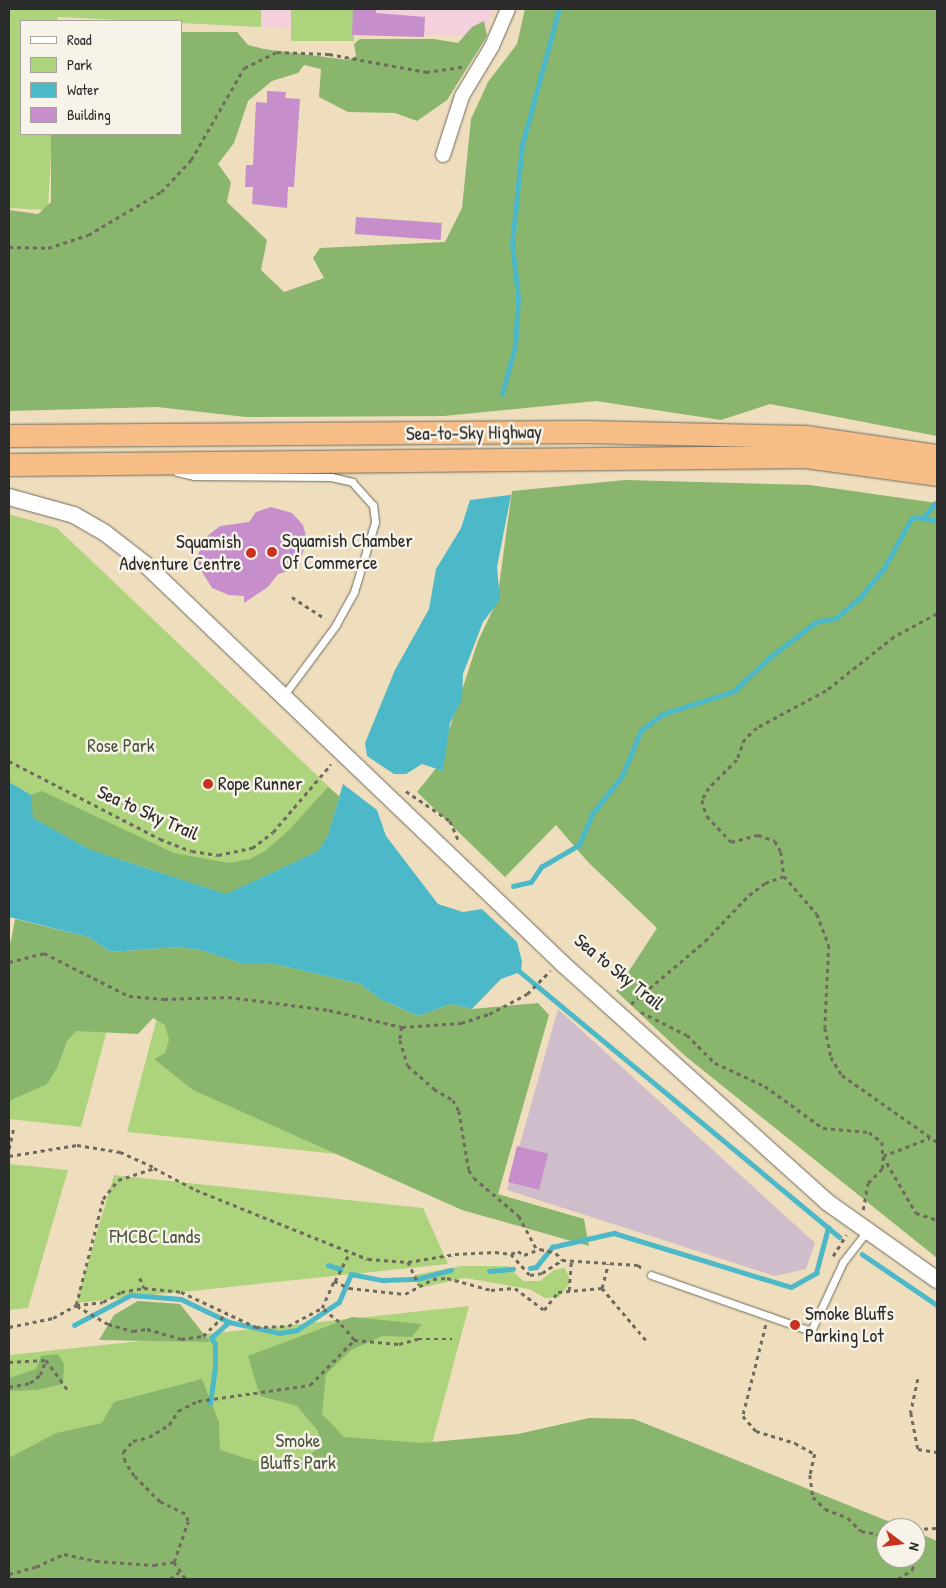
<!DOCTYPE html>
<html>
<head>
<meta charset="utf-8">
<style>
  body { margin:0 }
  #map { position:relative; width:946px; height:1588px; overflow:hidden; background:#eedebd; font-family:"Patrick Hand",sans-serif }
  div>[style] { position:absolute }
  .built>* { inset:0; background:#f4cfdc }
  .industrial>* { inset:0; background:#d0bdcc }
  .green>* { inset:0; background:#aed37d; transform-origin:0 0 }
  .forest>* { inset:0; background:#8ab56c }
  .water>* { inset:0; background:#4db9c8 }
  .stream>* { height:4.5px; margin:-2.25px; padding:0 2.25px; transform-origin:2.25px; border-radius:2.25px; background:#4db9c8 }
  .building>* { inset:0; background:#c68eca; transform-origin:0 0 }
  .path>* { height:2.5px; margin-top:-1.25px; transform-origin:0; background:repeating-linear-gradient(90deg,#6f6a5e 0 4px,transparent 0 8px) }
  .roads { filter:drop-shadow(0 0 1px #6f6a5e) drop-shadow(0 0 1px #6f6a5e) }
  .service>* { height:7px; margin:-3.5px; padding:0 3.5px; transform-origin:3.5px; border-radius:3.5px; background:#fff }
  .minor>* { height:14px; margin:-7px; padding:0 7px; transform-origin:7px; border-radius:7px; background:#fff }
  .tertiary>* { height:16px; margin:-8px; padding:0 8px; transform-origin:8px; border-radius:8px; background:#fff }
  .trunk>* { height:22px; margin:-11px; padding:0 11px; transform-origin:11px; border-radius:11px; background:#f6be86 }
  .dots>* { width:14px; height:14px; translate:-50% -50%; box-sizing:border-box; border:2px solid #f7f3e8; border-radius:50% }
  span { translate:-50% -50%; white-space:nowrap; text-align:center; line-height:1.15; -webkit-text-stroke:5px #f7f3e8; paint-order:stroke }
  .street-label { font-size:19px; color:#2b2b2b }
  .poi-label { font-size:19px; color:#2b2b2b }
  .left { translate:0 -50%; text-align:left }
  .right { translate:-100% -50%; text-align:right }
  .park-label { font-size:19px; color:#4c5540 }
  .frame { position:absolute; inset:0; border:10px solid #2b2b2b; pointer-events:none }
  .legend { position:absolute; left:20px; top:20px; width:162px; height:115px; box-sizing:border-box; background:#f7f3e8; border:1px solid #a5a39c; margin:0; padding:6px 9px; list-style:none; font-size:15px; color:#2b2b2b }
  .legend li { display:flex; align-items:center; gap:10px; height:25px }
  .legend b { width:25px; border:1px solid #a5a39c }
  .north { position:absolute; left:876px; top:1518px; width:50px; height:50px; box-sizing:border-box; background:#f7f3e8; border:1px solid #a5a39c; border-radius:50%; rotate:105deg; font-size:14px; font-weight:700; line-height:20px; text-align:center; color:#2b2b2b }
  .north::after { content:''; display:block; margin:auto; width:18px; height:22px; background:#c8321e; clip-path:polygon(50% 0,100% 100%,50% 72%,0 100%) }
</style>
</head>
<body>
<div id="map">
  <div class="built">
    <div style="clip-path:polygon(261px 9px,494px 9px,483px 37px,261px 27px)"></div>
  </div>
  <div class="industrial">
    <div style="clip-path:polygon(558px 1009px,815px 1243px,806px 1269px,775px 1276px,507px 1190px)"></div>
  </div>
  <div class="green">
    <div style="clip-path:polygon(9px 9px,261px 9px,261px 27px,58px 17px,57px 21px,21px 21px,21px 134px,52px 134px,48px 210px,9px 208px)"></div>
    <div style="left:291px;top:9px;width:63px;height:32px"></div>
    <div style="clip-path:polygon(evenodd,9px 514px,57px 528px,346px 803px,318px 858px,229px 905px,9px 841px,9px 514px,131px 858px,190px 885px,117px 859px,131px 858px)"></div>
    <div style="clip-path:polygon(28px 933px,123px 970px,81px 1127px,9px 1119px,9px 941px)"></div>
    <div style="clip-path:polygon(169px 972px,365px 1157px,127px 1132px)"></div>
    <div style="clip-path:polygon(9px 1164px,68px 1170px,28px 1308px,9px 1310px)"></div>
    <div style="clip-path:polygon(114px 1175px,423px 1208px,448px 1264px,76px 1303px)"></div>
    <div style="clip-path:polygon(461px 1266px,508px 1266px,523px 1281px,540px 1281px,554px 1270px,565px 1268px,571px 1282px,559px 1297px,545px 1298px,529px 1289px,465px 1278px,419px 1288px,414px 1275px)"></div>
    <div style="clip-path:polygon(469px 1306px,396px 1579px,9px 1579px,9px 1355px)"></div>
  </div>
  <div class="forest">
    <div style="clip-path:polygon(525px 9px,937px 9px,937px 436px,770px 404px,721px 420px,596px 401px,444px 416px,246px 417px,157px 407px,9px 411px,9px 210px,38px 214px,51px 202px,51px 134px,181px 134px,181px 32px,237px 32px,248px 45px,264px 49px,348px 60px,356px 56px,354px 44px,360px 39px,434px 39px,458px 43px,472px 27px,484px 21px,487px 36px,447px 100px,417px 121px,395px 113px,348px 112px,319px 97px,321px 69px,304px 65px,298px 73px,272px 81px,248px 101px,234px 143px,218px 164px,231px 182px,227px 202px,267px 240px,261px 270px,284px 292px,324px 278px,313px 258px,320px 248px,445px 242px,462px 208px,471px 119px,488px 82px,517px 44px)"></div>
    <div style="clip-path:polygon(625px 480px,810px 485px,937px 503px,937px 1258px,684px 1055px,616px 991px,657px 928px,588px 862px,556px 825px,505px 877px,417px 792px,437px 767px,478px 641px,497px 601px,512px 491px)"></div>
    <div style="clip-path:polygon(328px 787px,339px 796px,328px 835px,318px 851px,226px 894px,91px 850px,33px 818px,30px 805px,31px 795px,42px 791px,174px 853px,229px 863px,250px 859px,265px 851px,288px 831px)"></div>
    <div style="clip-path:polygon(15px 919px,88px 937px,111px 952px,177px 947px,200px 950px,241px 963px,270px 963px,360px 984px,380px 999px,418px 1016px,451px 1004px,472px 1009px,538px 1003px,549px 1015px,498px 1194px,584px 1219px,589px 1246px,462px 1210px,193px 1090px,154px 1059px,165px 1053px,169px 1040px,165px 1025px,153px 1018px,138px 1034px,76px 1031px,67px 1041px,57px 1068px,47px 1084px,9px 1101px,9px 952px)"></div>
    <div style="clip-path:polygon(138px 1301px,180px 1304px,210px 1342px,99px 1340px,114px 1315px)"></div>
    <div style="clip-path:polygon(352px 1317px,422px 1324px,412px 1337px,382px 1336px,351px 1350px,326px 1374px,322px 1414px,344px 1437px,422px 1443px,518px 1434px,589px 1418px,634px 1419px,905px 1528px,886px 1528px,886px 1558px,916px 1558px,916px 1532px,937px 1541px,937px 1579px,9px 1579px,9px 1458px,56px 1433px,102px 1423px,114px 1402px,202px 1379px,219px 1422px,220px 1450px,254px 1461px,307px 1457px,322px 1445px,318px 1431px,297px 1406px,260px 1396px,248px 1356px)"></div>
    <div style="clip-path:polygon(58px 1354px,64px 1364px,63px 1384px,37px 1390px,9px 1391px,9px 1378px,36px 1369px,41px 1356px)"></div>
  </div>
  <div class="water">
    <div style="clip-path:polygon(511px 495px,497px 567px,500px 600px,483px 622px,463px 674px,462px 700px,450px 723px,443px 771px,422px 764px,406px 774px,394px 774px,367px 756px,365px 743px,395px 670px,429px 609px,436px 569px,461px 528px,470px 500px)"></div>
    <div style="clip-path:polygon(9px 782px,31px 795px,33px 818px,91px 850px,226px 894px,318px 851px,328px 835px,343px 784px,377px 810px,386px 836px,438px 904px,463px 912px,482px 909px,517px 942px,522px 961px,521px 972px,501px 979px,472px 1009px,451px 1004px,418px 1016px,380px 999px,360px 984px,270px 963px,241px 963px,200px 950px,177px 947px,111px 952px,88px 937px,9px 917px)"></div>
  </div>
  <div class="stream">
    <div style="left:502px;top:394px;width:50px;rotate:-74.8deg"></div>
    <div style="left:515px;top:346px;width:48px;rotate:-86.4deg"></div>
    <div style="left:518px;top:298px;width:54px;rotate:-96.3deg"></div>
    <div style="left:512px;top:244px;width:100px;rotate:-84.2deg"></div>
    <div style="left:522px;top:145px;width:141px;rotate:-74.8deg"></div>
    <div style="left:923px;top:518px;width:19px;rotate:-51deg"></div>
    <div style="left:513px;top:886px;width:18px;rotate:-13deg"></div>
    <div style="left:531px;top:882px;width:18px;rotate:-56deg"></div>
    <div style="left:541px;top:867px;width:44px;rotate:-30.1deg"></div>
    <div style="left:579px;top:845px;width:34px;rotate:-67deg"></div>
    <div style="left:592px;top:814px;width:48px;rotate:-51.7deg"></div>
    <div style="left:622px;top:776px;width:50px;rotate:-67.6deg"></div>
    <div style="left:641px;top:730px;width:27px;rotate:-36deg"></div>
    <div style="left:663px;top:714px;width:75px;rotate:-17.9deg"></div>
    <div style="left:734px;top:691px;width:50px;rotate:-43.4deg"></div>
    <div style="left:770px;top:657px;width:58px;rotate:-37.3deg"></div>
    <div style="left:816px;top:622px;width:20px;rotate:-11deg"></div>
    <div style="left:836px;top:618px;width:30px;rotate:-40deg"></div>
    <div style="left:859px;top:599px;width:40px;rotate:-51deg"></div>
    <div style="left:884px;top:568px;width:56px;rotate:-61.1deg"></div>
    <div style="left:911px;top:519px;width:6px;rotate:-18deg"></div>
    <div style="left:917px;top:517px;width:20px;rotate:11deg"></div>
    <div style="left:518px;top:970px;width:418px;rotate:39.7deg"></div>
    <div style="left:862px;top:1254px;width:91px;rotate:34.2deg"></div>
    <div style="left:328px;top:1265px;width:13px;rotate:18deg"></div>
    <div style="left:530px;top:1268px;width:6px;rotate:-9deg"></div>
    <div style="left:536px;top:1267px;width:26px;rotate:-51deg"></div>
    <div style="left:552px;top:1247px;width:64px;rotate:-12.7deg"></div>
    <div style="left:614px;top:1233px;width:185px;rotate:17deg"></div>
    <div style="left:791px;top:1287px;width:29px;rotate:-29deg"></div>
    <div style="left:816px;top:1273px;width:47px;rotate:-75.1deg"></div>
    <div style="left:489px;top:1271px;width:24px;rotate:-5deg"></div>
    <div style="left:74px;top:1325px;width:64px;rotate:-27.8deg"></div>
    <div style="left:131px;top:1295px;width:50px;rotate:4.6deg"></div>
    <div style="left:181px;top:1299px;width:53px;rotate:25.6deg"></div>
    <div style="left:229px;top:1322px;width:52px;rotate:12.2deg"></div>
    <div style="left:280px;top:1333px;width:17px;rotate:-10deg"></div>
    <div style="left:297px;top:1330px;width:50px;rotate:-33.7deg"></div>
    <div style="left:339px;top:1302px;width:30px;rotate:-67deg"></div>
    <div style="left:351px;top:1274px;width:33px;rotate:11deg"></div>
    <div style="left:383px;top:1280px;width:34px;rotate:-2deg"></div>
    <div style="left:417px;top:1279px;width:35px;rotate:-15deg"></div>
    <div style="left:210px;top:1403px;width:34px;rotate:-82deg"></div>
    <div style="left:215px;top:1369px;width:25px;rotate:-90deg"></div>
    <div style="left:215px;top:1344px;width:7px;rotate:-124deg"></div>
    <div style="left:211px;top:1338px;width:24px;rotate:-42deg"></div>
  </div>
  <div class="building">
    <div style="clip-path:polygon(353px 9px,376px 9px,376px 13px,425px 17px,424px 37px,352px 35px)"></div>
    <div style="clip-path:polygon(267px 91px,286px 92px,285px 98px,300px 99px,294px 187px,288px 187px,287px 208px,252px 204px,253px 187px,245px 187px,246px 165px,253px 165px,256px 102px,267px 103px)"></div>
    <div style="left:356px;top:217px;width:86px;height:17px;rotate:4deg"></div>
    <div style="clip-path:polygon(271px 507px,292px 513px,303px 525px,307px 540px,300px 561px,288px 571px,278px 574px,268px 587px,244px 603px,244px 596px,229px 595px,212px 588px,199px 567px,198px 555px,205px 538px,220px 526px,249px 522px,256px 512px)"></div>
    <div style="left:517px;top:1146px;width:32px;height:37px;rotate:14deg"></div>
  </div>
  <div class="path">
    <div style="left:9px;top:247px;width:39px;rotate:1deg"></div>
    <div style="left:48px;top:248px;width:42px;rotate:-18deg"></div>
    <div style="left:88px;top:235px;width:85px;rotate:-30.5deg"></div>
    <div style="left:161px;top:192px;width:44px;rotate:-46.8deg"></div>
    <div style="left:191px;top:160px;width:106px;rotate:-60.1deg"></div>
    <div style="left:244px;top:68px;width:37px;rotate:-26deg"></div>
    <div style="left:277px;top:52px;width:52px;rotate:2.2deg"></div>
    <div style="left:329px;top:54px;width:99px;rotate:10.5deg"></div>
    <div style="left:426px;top:72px;width:37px;rotate:-8deg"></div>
    <div style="left:292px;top:597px;width:40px;rotate:32.9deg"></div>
    <div style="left:937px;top:614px;width:49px;rotate:151.9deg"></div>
    <div style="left:894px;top:637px;width:87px;rotate:141.5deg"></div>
    <div style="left:826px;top:691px;width:78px;rotate:151.8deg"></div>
    <div style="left:757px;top:728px;width:16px;rotate:137deg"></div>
    <div style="left:745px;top:739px;width:22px;rotate:111deg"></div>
    <div style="left:737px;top:760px;width:40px;rotate:135deg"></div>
    <div style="left:709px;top:788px;width:14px;rotate:120deg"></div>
    <div style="left:702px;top:800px;width:17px;rotate:73deg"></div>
    <div style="left:707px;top:816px;width:35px;rotate:47deg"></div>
    <div style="left:731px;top:842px;width:28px;rotate:-15deg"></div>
    <div style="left:758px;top:835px;width:18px;rotate:19deg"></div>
    <div style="left:775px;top:841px;width:13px;rotate:61deg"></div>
    <div style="left:781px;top:852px;width:24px;rotate:83deg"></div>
    <div style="left:784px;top:876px;width:50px;rotate:49deg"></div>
    <div style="left:817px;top:914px;width:33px;rotate:69deg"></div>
    <div style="left:829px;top:945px;width:83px;rotate:92.8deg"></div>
    <div style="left:825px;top:1028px;width:30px;rotate:78deg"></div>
    <div style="left:831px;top:1057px;width:21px;rotate:59deg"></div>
    <div style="left:842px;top:1075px;width:116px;rotate:35.2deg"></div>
    <div style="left:9px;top:761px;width:170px;rotate:27.3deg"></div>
    <div style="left:160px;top:839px;width:34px;rotate:21deg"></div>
    <div style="left:192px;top:851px;width:26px;rotate:9deg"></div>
    <div style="left:218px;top:855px;width:35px;rotate:-12deg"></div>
    <div style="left:252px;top:848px;width:26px;rotate:-37deg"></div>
    <div style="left:273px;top:832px;width:89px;rotate:-49.5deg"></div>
    <div style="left:406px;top:791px;width:53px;rotate:34.3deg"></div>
    <div style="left:450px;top:821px;width:24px;rotate:66deg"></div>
    <div style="left:9px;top:962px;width:36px;rotate:-14deg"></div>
    <div style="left:44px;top:953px;width:95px;rotate:26.8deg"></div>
    <div style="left:129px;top:996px;width:35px;rotate:5deg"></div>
    <div style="left:164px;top:999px;width:64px;rotate:-1.8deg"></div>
    <div style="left:228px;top:997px;width:102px;rotate:7.3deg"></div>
    <div style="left:329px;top:1010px;width:75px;rotate:13.1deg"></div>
    <div style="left:402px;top:1027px;width:59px;rotate:-3.9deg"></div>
    <div style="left:461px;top:1023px;width:29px;rotate:-18deg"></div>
    <div style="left:489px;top:1014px;width:43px;rotate:-27.8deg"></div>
    <div style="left:527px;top:994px;width:33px;rotate:-45deg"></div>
    <div style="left:631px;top:1004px;width:97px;rotate:-40.4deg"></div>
    <div style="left:705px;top:941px;width:64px;rotate:-46.3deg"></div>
    <div style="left:749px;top:895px;width:20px;rotate:-37deg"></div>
    <div style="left:765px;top:883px;width:20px;rotate:-20deg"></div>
    <div style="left:641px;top:1012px;width:51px;rotate:26.6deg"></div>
    <div style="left:687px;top:1035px;width:40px;rotate:45deg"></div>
    <div style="left:715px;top:1063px;width:55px;rotate:24.7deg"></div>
    <div style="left:765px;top:1086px;width:72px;rotate:35.9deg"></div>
    <div style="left:823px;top:1128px;width:46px;rotate:5deg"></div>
    <div style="left:869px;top:1132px;width:16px;rotate:38deg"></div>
    <div style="left:882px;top:1142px;width:14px;rotate:86deg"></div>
    <div style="left:883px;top:1156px;width:66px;rotate:59.9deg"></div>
    <div style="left:916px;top:1213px;width:22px;rotate:18deg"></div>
    <div style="left:402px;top:1027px;width:13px;rotate:99deg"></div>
    <div style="left:400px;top:1040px;width:27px;rotate:73deg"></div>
    <div style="left:408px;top:1066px;width:35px;rotate:41deg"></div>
    <div style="left:434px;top:1089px;width:22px;rotate:30deg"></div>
    <div style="left:453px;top:1100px;width:13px;rotate:61deg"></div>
    <div style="left:459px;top:1111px;width:60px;rotate:80.4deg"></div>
    <div style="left:469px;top:1170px;width:9px;rotate:58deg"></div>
    <div style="left:474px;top:1178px;width:59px;rotate:40.2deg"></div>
    <div style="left:519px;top:1216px;width:38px;rotate:62deg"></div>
    <div style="left:9px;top:1149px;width:24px;rotate:-78deg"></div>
    <div style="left:9px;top:1156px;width:69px;rotate:-9.2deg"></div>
    <div style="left:77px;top:1145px;width:44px;rotate:9.2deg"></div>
    <div style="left:120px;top:1152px;width:36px;rotate:24deg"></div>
    <div style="left:863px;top:1210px;width:27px;rotate:-80deg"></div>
    <div style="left:868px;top:1183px;width:20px;rotate:-45deg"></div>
    <div style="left:882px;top:1169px;width:13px;rotate:-86deg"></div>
    <div style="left:883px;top:1156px;width:50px;rotate:-21deg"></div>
    <div style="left:511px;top:1254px;width:8px;rotate:-23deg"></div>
    <div style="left:518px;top:1251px;width:7px;rotate:34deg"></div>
    <div style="left:524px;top:1255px;width:17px;rotate:-21deg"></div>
    <div style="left:540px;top:1249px;width:16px;rotate:14deg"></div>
    <div style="left:556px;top:1253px;width:9px;rotate:49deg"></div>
    <div style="left:833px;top:1256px;width:25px;rotate:-58deg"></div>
    <div style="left:408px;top:1262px;width:25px;rotate:64deg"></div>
    <div style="left:140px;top:1278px;width:11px;rotate:68deg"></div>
    <div style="left:335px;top:1281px;width:31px;rotate:-63deg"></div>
    <div style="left:602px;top:1288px;width:68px;rotate:49.8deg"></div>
    <div style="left:569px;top:1291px;width:31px;rotate:-86deg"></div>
    <div style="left:76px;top:1305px;width:27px;rotate:-6deg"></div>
    <div style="left:103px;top:1302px;width:21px;rotate:-29deg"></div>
    <div style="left:121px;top:1292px;width:23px;rotate:-10deg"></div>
    <div style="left:144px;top:1288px;width:37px;rotate:6deg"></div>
    <div style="left:181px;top:1292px;width:83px;rotate:25deg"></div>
    <div style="left:256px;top:1327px;width:32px;rotate:-2deg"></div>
    <div style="left:288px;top:1326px;width:38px;rotate:-28deg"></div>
    <div style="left:322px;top:1308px;width:30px;rotate:-66deg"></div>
    <div style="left:334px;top:1281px;width:17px;rotate:25deg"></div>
    <div style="left:349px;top:1288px;width:56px;rotate:6.1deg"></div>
    <div style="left:405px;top:1294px;width:32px;rotate:-28deg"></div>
    <div style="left:433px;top:1279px;width:14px;rotate:-4deg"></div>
    <div style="left:447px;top:1278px;width:46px;rotate:15.3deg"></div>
    <div style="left:491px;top:1290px;width:24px;rotate:-5deg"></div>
    <div style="left:515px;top:1288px;width:36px;rotate:37deg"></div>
    <div style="left:544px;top:1310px;width:23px;rotate:-52deg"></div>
    <div style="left:558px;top:1292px;width:44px;rotate:-5.2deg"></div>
    <div style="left:602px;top:1288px;width:25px;rotate:-76deg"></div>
    <div style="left:77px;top:1306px;width:36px;rotate:30deg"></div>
    <div style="left:108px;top:1324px;width:26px;rotate:16deg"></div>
    <div style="left:133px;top:1331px;width:14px;rotate:-8deg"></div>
    <div style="left:147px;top:1329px;width:35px;rotate:16deg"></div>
    <div style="left:181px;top:1339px;width:22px;rotate:-8deg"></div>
    <div style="left:203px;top:1336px;width:30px;rotate:-44deg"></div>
    <div style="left:766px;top:1325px;width:94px;rotate:104.2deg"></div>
    <div style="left:743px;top:1416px;width:20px;rotate:49deg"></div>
    <div style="left:756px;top:1431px;width:41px;rotate:17.1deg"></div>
    <div style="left:795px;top:1443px;width:23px;rotate:29deg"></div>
    <div style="left:815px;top:1454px;width:22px;rotate:103deg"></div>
    <div style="left:810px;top:1475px;width:22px;rotate:82deg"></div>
    <div style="left:813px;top:1497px;width:17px;rotate:45deg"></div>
    <div style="left:825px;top:1509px;width:25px;rotate:21deg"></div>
    <div style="left:848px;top:1518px;width:18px;rotate:45deg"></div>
    <div style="left:861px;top:1531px;width:25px;rotate:11deg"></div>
    <div style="left:9px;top:1327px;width:45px;rotate:-11.6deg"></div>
    <div style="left:53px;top:1318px;width:26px;rotate:-29deg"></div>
    <div style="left:76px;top:1305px;width:109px;rotate:-75.7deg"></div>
    <div style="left:103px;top:1199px;width:24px;rotate:-52deg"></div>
    <div style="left:118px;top:1180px;width:38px;rotate:-18deg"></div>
    <div style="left:154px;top:1168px;width:47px;rotate:27.6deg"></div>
    <div style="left:196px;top:1190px;width:185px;rotate:21.9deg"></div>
    <div style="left:368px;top:1259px;width:40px;rotate:4.3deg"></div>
    <div style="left:408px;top:1262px;width:48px;rotate:-9.7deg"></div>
    <div style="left:455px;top:1254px;width:40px;rotate:-2.9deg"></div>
    <div style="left:495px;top:1252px;width:16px;rotate:7deg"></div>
    <div style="left:511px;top:1254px;width:28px;rotate:48deg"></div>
    <div style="left:530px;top:1275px;width:12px;rotate:-9deg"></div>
    <div style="left:542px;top:1273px;width:24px;rotate:-33deg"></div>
    <div style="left:562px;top:1260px;width:76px;rotate:3.8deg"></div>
    <div style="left:638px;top:1265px;width:6px;rotate:39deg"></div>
    <div style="left:354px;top:1340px;width:45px;rotate:5.1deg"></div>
    <div style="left:399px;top:1344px;width:20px;rotate:-15deg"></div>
    <div style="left:418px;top:1339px;width:34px"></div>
    <div style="left:9px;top:1362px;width:37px;rotate:-3deg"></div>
    <div style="left:46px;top:1360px;width:39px;rotate:54deg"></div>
    <div style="left:918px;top:1379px;width:35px;rotate:102deg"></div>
    <div style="left:911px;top:1413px;width:37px;rotate:79deg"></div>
    <div style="left:918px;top:1449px;width:19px;rotate:9deg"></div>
    <div style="left:9px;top:1387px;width:21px;rotate:-11deg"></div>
    <div style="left:30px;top:1383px;width:13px;rotate:-39deg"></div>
    <div style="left:40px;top:1375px;width:16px;rotate:-68deg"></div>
    <div style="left:916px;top:1529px;width:21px;rotate:-3deg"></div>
    <div style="left:174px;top:1562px;width:21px;rotate:55deg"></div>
    <div style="left:9px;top:1574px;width:28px;rotate:-15deg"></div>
    <div style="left:36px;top:1567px;width:31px;rotate:-25deg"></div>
    <div style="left:64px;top:1554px;width:33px;rotate:12deg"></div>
    <div style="left:96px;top:1561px;width:58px;rotate:3.9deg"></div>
    <div style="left:154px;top:1565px;width:20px;rotate:-9deg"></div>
    <div style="left:174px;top:1562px;width:43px;rotate:-71.1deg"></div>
    <div style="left:188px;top:1521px;width:8px;rotate:-113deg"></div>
    <div style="left:185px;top:1514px;width:28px;rotate:-154deg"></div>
    <div style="left:160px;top:1502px;width:37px;rotate:-135deg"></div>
    <div style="left:134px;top:1476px;width:17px;rotate:-123deg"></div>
    <div style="left:125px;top:1462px;width:10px;rotate:-101deg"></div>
    <div style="left:123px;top:1452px;width:15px;rotate:-48deg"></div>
    <div style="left:133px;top:1441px;width:16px;rotate:-14deg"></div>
    <div style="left:149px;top:1437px;width:23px;rotate:-31deg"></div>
    <div style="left:169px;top:1425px;width:17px;rotate:-57deg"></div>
    <div style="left:178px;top:1411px;width:22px;rotate:-27deg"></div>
    <div style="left:198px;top:1401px;width:113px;rotate:-8.1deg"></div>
    <div style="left:310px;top:1385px;width:63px;rotate:-45.6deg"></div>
    <div style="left:354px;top:1340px;width:23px;rotate:-130deg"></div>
    <div style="left:339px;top:1322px;width:22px;rotate:-141deg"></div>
    <div style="left:170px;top:1579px;width:11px;rotate:-38deg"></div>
    <div style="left:898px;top:1579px;width:17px;rotate:-33deg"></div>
    <div style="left:912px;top:1570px;width:13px;rotate:-72deg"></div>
  </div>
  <div class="roads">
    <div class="service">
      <div style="left:177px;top:472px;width:17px;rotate:13deg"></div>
      <div style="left:194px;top:476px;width:137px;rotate:0.4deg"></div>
      <div style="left:331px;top:477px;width:22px;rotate:13deg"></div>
      <div style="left:352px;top:482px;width:31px;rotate:48deg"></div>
      <div style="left:373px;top:505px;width:17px;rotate:83deg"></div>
      <div style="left:375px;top:522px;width:73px;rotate:106.7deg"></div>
      <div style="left:354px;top:592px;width:38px;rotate:119deg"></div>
      <div style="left:336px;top:625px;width:87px;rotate:126.6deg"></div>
      <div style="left:651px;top:1275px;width:170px;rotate:19.3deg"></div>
      <div style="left:811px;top:1331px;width:76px;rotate:-65.1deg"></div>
      <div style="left:843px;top:1262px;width:41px;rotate:-52deg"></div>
    </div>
    <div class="minor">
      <div style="left:443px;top:155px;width:62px;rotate:-72.1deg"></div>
      <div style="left:462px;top:96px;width:58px;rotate:-59deg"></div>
      <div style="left:492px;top:46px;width:40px;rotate:-66.6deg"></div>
    </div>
    <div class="tertiary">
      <div style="left:9px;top:497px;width:67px;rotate:15.5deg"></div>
      <div style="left:74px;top:515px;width:36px;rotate:30deg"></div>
      <div style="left:105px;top:533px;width:51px;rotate:37.8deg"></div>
      <div style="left:145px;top:564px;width:580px;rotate:43.74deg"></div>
      <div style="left:564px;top:965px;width:354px;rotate:42deg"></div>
      <div style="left:827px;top:1202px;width:135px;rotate:35.3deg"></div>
    </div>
    <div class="trunk">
      <div style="left:9px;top:436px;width:577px;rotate:-0.4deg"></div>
      <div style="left:586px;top:432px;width:220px;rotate:1.3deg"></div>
      <div style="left:806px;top:437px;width:132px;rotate:8.3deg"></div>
      <div style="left:9px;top:465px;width:797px;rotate:-0.58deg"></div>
      <div style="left:806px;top:457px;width:132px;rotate:7.8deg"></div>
    </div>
  </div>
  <div class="dots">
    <div style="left:272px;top:552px;background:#c8321e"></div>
    <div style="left:251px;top:553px;background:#c8321e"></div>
    <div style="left:208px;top:784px;background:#c8321e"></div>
    <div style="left:795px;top:1325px;background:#c8321e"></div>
  </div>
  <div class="street-label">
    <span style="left:474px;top:433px;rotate:-1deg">Sea-to-Sky Highway</span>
    <span style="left:148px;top:813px;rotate:24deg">Sea to Sky Trail</span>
    <span style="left:619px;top:972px;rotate:39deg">Sea to Sky Trail</span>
  </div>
  <div class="poi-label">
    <span class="left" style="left:282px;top:552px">Squamish Chamber<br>Of Commerce</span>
    <span class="right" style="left:241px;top:553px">Squamish<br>Adventure Centre</span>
    <span class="left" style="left:218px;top:784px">Rope Runner</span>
    <span class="left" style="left:805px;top:1325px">Smoke Bluffs<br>Parking Lot</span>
  </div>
  <div class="park-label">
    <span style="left:121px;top:746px">Rose Park</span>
    <span style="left:155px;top:1237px">FMCBC Lands</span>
    <span style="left:298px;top:1452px">Smoke<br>Bluffs Park</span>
  </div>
  <div class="frame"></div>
  <ul class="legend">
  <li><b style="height:6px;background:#fff"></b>Road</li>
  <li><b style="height:14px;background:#aed37d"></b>Park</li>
  <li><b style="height:14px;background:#4db9c8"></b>Water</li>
  <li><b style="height:14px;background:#c68eca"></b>Building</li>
  </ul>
  <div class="north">N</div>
</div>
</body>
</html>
